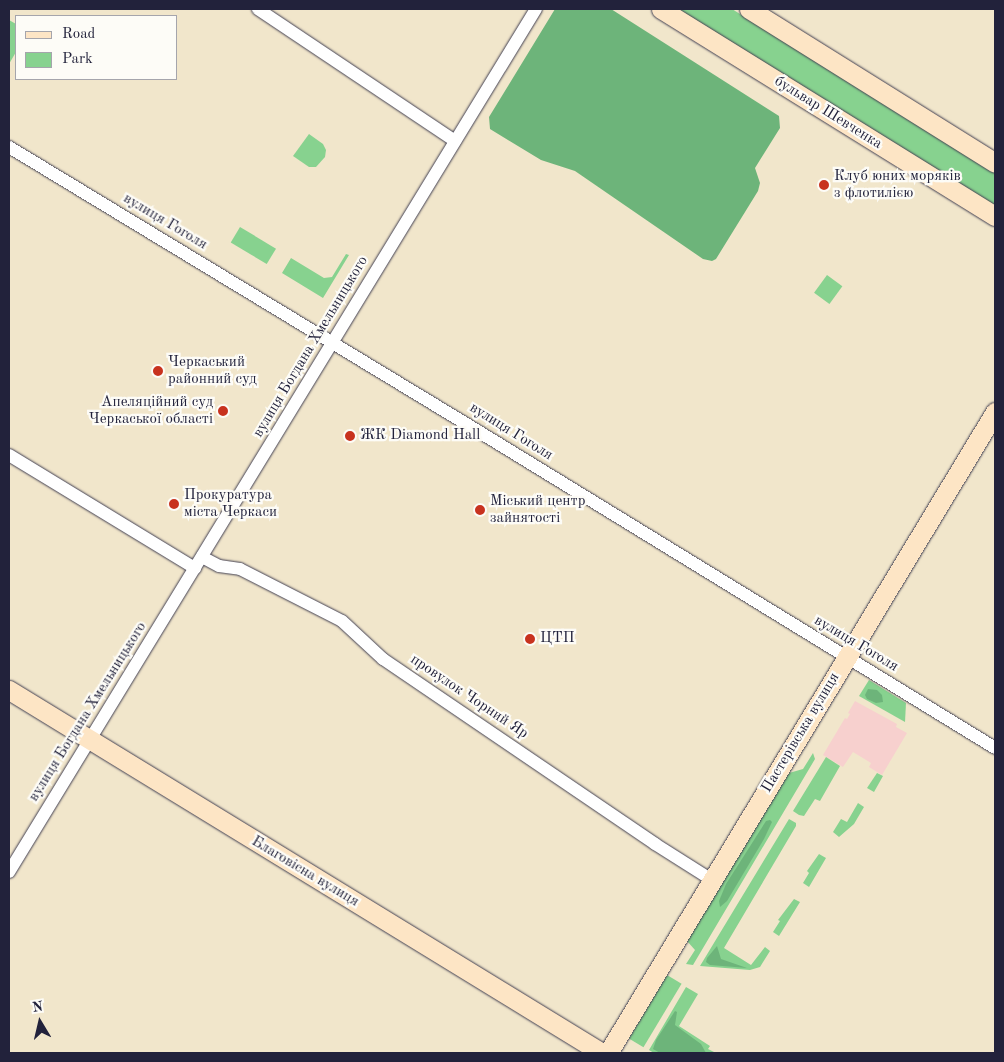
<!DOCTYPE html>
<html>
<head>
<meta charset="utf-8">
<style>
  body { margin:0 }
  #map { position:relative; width:1004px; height:1062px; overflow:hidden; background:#f1e6cb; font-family:"Old Standard TT",serif }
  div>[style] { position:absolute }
  .built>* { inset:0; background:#f7d0ce }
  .green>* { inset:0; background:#87d28f; transform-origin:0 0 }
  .forest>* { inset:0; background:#6db47a }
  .roads { filter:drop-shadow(0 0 1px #413f51) drop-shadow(0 0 1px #413f51) }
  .minor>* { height:12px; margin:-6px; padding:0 6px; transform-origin:6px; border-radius:6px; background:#fff }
  .secondary>* { height:19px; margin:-9.5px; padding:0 9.5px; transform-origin:9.5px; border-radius:9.5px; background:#fde5c5 }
  .dots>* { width:14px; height:14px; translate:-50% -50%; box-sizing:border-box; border:2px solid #fdfcf7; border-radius:50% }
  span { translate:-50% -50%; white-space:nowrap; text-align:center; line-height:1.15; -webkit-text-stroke:4.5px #fdfcf7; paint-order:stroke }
  .street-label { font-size:15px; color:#22223b }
  .poi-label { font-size:15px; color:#22223b }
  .left { translate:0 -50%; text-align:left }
  .right { translate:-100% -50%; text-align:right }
  .frame { position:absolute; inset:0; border:10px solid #22223b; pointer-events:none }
  .legend { position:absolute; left:15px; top:15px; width:162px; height:65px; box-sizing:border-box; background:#fdfcf7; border:1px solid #a5a5ac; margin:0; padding:6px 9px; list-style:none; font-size:15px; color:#22223b }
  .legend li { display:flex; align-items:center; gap:10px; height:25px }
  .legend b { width:25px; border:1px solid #a5a5ac }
  .north { position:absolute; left:15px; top:997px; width:50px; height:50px; -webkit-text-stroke:4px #fdfcf7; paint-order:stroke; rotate:351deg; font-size:14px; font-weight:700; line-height:20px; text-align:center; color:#22223b }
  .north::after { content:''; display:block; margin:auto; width:18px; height:22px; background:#22223b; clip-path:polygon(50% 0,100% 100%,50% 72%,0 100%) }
</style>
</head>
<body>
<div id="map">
  <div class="built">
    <div style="clip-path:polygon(855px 701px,897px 724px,896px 727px,907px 733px,882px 775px,869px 767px,871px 763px,853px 752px,843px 767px,823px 755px,845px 718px,847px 719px,850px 714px,848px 713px)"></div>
  </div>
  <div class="green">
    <div style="clip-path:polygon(678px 9px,732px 9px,995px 173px,995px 206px)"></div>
    <div style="clip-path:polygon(9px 20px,16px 24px,16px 52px,9px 64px)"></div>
    <div style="clip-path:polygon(309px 134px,323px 144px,326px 150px,325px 157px,316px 167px,309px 167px,293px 156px)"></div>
    <div style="left:240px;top:227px;width:42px;height:18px;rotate:31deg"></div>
    <div style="clip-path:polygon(346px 254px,349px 255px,323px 298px,282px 273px,291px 258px,324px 278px,332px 277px)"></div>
    <div style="left:827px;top:275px;width:19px;height:22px;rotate:36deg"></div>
    <div style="clip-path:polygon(869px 680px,906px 703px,905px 722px,859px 696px)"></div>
    <div style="clip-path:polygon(813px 753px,815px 759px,693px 965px,686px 964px,695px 950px,687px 941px,789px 773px,803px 769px)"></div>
    <div style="clip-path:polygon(826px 757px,840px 766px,820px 801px,815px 799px,804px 816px,799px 815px,793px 811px)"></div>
    <div style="clip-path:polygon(877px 773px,883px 776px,874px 792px,867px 788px)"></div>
    <div style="clip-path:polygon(858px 803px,864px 807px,854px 824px,839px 837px,833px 832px,841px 819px,847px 822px)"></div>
    <div style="clip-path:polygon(789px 819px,796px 823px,796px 826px,724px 948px,751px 965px,765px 947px,770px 951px,760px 967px,750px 970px,700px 966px)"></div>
    <div style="clip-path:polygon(819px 854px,826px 858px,809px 887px,803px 883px,809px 873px,807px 871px)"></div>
    <div style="clip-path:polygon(794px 899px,800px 902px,779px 936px,773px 932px,780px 921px,778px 920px)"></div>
    <div style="left:667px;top:975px;width:17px;height:74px;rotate:31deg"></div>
    <div style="clip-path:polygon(686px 987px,698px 994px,679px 1026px,710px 1046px,708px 1049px,716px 1053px,654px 1053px,649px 1050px)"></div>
  </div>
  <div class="forest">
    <div style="clip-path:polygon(555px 9px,611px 9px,779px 116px,780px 128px,755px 168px,760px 183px,758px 191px,716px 259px,712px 261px,703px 259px,575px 171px,541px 160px,490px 129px,489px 117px)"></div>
    <div style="clip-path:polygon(868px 689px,877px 690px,882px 695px,883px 702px,876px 703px,867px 699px,865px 695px)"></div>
    <div style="clip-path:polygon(766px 821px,770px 820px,772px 822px,764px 839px,727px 901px,720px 907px,719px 901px,726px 884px)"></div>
    <div style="clip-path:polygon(717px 946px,721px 959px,747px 968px,710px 965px,706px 962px,707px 958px)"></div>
    <div style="clip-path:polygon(675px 1011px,677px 1012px,675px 1025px,701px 1044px,706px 1053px,660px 1053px,653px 1049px,656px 1040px)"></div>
  </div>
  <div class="roads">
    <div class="minor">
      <div style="left:258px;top:9px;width:237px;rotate:33.8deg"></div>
      <div style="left:9px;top:147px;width:537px;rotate:31.2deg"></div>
      <div style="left:468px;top:425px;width:618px;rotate:31.5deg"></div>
      <div style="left:9px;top:455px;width:218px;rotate:31.3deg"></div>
      <div style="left:202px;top:557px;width:19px;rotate:28deg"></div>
      <div style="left:219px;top:566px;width:21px;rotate:8deg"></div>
      <div style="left:240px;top:569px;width:114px;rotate:27deg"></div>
      <div style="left:342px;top:621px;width:56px;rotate:42.8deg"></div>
      <div style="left:383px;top:659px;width:329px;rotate:34.2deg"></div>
      <div style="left:655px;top:844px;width:67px;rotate:32.3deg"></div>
      <div style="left:9px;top:872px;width:1011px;rotate:-58.59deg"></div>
    </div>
    <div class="secondary">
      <div style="left:661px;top:9px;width:393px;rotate:31.8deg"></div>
      <div style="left:749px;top:9px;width:290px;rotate:32deg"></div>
      <div style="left:9px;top:690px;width:695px;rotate:31.47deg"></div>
      <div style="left:608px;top:1053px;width:749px;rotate:-58.88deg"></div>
    </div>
  </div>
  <div class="dots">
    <div style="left:824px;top:185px;background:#c8321e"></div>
    <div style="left:158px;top:371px;background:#c8321e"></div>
    <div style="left:223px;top:411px;background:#c8321e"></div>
    <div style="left:350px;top:436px;background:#c8321e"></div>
    <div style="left:174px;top:504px;background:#c8321e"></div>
    <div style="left:480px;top:510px;background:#c8321e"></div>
    <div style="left:530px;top:639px;background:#c8321e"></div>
  </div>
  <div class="street-label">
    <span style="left:828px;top:113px;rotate:32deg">бульвар Шевченка</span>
    <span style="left:165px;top:222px;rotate:31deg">вулиця Гоголя</span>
    <span style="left:311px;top:347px;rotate:-59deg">вулиця Богдана Хмельницького</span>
    <span style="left:511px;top:432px;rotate:32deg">вулиця Гоголя</span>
    <span style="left:856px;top:644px;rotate:31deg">вулиця Гоголя</span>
    <span style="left:469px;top:697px;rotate:34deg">провулок Чорний Яр</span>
    <span style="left:88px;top:712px;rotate:-58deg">вулиця Богдана Хмельницького</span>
    <span style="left:801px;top:733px;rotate:-59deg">Пастерівська вулиця</span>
    <span style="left:305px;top:872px;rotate:31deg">Благовісна вулиця</span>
  </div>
  <div class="poi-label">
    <span class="left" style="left:834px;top:185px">Клуб юних моряків<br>з флотилією</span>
    <span class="left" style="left:168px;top:371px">Черкаський<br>районний суд</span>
    <span class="right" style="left:213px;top:411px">Апеляційний суд<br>Черкаської області</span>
    <span class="left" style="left:360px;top:436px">ЖК Diamond Hall</span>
    <span class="left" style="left:184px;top:504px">Прокуратура<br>міста Черкаси</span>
    <span class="left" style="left:490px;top:510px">Міський центр<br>зайнятості</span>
    <span class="left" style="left:540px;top:639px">ЦТП</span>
  </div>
  <div class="frame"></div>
  <ul class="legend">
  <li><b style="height:6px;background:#fde5c5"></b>Road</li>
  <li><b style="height:14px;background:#87d28f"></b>Park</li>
  </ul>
  <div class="north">N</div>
</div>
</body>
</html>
